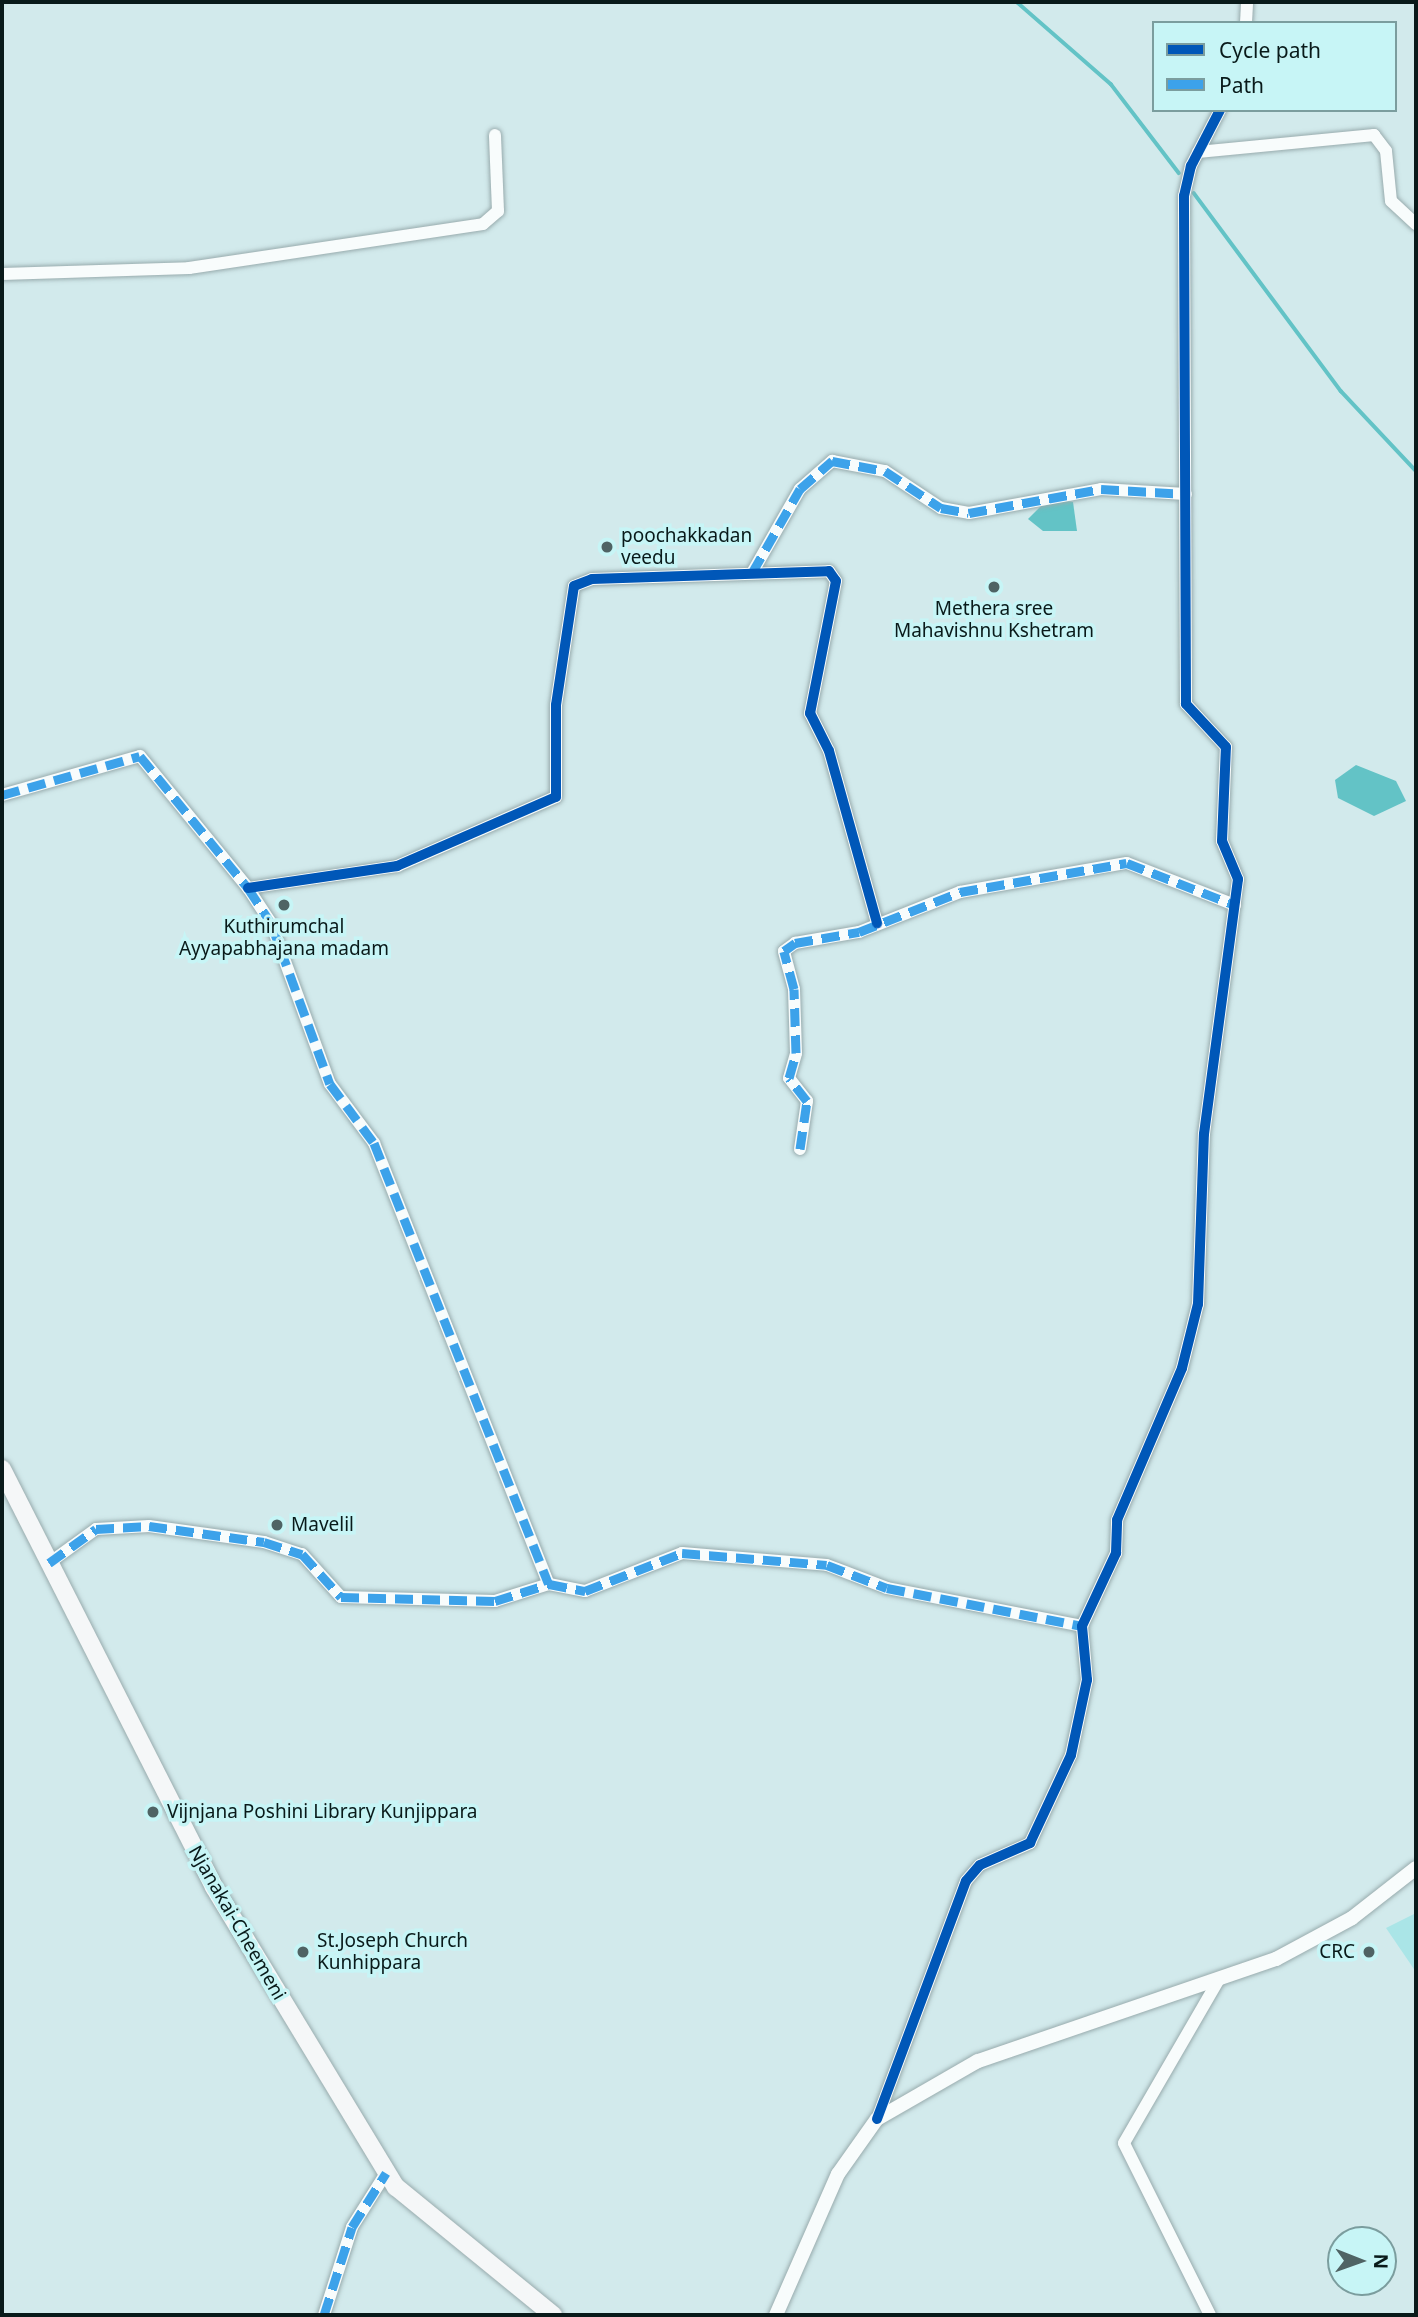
<!DOCTYPE html>
<html>
<head>
<meta charset="utf-8">
<style>
  body { margin:0 }
  #map { position:relative; width:1418px; height:2317px; overflow:hidden; background:#d2eaec; font-family:"Noto Sans",sans-serif }
  div>[style] { position:absolute }
  .green>* { inset:0; background:#aae5e7 }
  .water>* { inset:0; background:#63c3c6 }
  .stream>* { height:3.5px; margin:-1.75px; padding:0 1.75px; transform-origin:1.75px; border-radius:1.75px; background:#63c3c6 }
  .roads { filter:drop-shadow(0 0 2px #98abad) drop-shadow(0 0 2px #98abad) }
  .minor>* { height:12px; margin:-6px; padding:0 6px; transform-origin:6px; border-radius:6px; background:#f8fcfc }
  .tertiary>* { height:14px; margin:-7px; padding:0 7px; transform-origin:7px; border-radius:7px; background:#f8fcfc }
  .secondary>* { height:18px; margin:-9px; padding:0 9px; transform-origin:9px; border-radius:9px; background:#f5f7f8 }
  .quiet>* { height:9px; margin-top:-4.5px; transform-origin:0; background:repeating-linear-gradient(90deg,#3ca2ea 0 18px,transparent 0 27px) }
  .cycleway>* { height:10px; margin:-5px; padding:0 5px; transform-origin:5px; border-radius:5px; background:#0057b8 }
  .dots>* { width:19px; height:19px; translate:-50% -50%; box-sizing:border-box; border:4px solid #c7f5f6; border-radius:50% }
  span { translate:-50% -50%; white-space:nowrap; text-align:center; line-height:1.15; -webkit-text-stroke:7px #c7f5f6; paint-order:stroke }
  .poi-label { font-size:19px; color:#091a1a }
  .left { translate:0 -50%; text-align:left }
  .right { translate:-100% -50%; text-align:right }
  .street-label { font-size:19px; color:#091a1a }
  .frame { position:absolute; inset:0; border:4px solid #091a1a; pointer-events:none }
  .legend { position:absolute; left:1152px; top:21px; width:245px; height:91px; box-sizing:border-box; background:#c7f5f6; border:2px solid #7b9d9e; margin:0; padding:9px 12px; list-style:none; font-size:21px; color:#091a1a }
  .legend li { display:flex; align-items:center; gap:14px; height:35px }
  .legend b { width:35px; border:2px solid #7b9d9e }
  .north { position:absolute; left:1327px; top:2226px; width:70px; height:70px; box-sizing:border-box; background:#c7f5f6; border:2px solid #7b9d9e; border-radius:50%; rotate:91deg; font-size:19px; font-weight:700; line-height:28px; text-align:center; color:#091a1a }
  .north::after { content:''; display:block; margin:auto; width:24px; height:32px; background:#4f6364; clip-path:polygon(50% 0,100% 100%,50% 72%,0 100%) }
</style>
</head>
<body>
<div id="map">
  <div class="green">
    <div style="clip-path:polygon(1416px 1913px,1416px 1972px,1386px 1928px)"></div>
  </div>
  <div class="water">
    <div style="clip-path:polygon(1049px 498px,1073px 502px,1077px 531px,1043px 531px,1028px 519px)"></div>
    <div style="clip-path:polygon(1356px 765px,1396px 781px,1406px 801px,1374px 816px,1338px 798px,1335px 780px)"></div>
  </div>
  <div class="stream">
    <div style="left:1017px;top:2px;width:125px;rotate:41.1deg"></div>
    <div style="left:1111px;top:84px;width:112px;rotate:52.6deg"></div>
    <div style="left:1194px;top:193px;width:247px;rotate:53.4deg"></div>
    <div style="left:1341px;top:391px;width:110px;rotate:46.8deg"></div>
  </div>
  <div class="roads">
    <div class="minor">
      <div style="left:1246px;top:23px;width:21px;rotate:-87deg"></div>
      <div style="left:1198px;top:152px;width:177px;rotate:-5.5deg"></div>
      <div style="left:1374px;top:135px;width:20px;rotate:53deg"></div>
      <div style="left:1386px;top:151px;width:50px;rotate:84.3deg"></div>
      <div style="left:1391px;top:201px;width:34px;rotate:43deg"></div>
      <div style="left:2px;top:274px;width:187px;rotate:-1.8deg"></div>
      <div style="left:189px;top:268px;width:297px;rotate:-8.5deg"></div>
      <div style="left:483px;top:224px;width:20px;rotate:-41deg"></div>
      <div style="left:498px;top:211px;width:76px;rotate:-92.3deg"></div>
      <div style="left:752px;top:573px;width:97px;rotate:-60.3deg"></div>
      <div style="left:800px;top:489px;width:43px;rotate:-41.2deg"></div>
      <div style="left:832px;top:461px;width:54px;rotate:10.7deg"></div>
      <div style="left:885px;top:471px;width:67px;rotate:33.5deg"></div>
      <div style="left:941px;top:508px;width:28px;rotate:10deg"></div>
      <div style="left:969px;top:513px;width:134px;rotate:-10.3deg"></div>
      <div style="left:1101px;top:489px;width:85px;rotate:3.4deg"></div>
      <div style="left:2px;top:795px;width:143px;rotate:-15.8deg"></div>
      <div style="left:140px;top:756px;width:171px;rotate:50.7deg"></div>
      <div style="left:248px;top:888px;width:42px;rotate:56.7deg"></div>
      <div style="left:271px;top:923px;width:171px;rotate:69.9deg"></div>
      <div style="left:330px;top:1084px;width:74px;rotate:53.3deg"></div>
      <div style="left:374px;top:1143px;width:474px;rotate:68.4deg"></div>
      <div style="left:248px;top:888px;width:151px;rotate:-8.4deg"></div>
      <div style="left:397px;top:866px;width:173px;rotate:-23.5deg"></div>
      <div style="left:556px;top:797px;width:92px;rotate:-90deg"></div>
      <div style="left:556px;top:705px;width:120px;rotate:-81.4deg"></div>
      <div style="left:574px;top:586px;width:19px;rotate:-21deg"></div>
      <div style="left:592px;top:579px;width:237px;rotate:-1.9deg"></div>
      <div style="left:829px;top:571px;width:12px;rotate:55deg"></div>
      <div style="left:836px;top:581px;width:135px;rotate:101.1deg"></div>
      <div style="left:810px;top:713px;width:42px;rotate:63.4deg"></div>
      <div style="left:829px;top:751px;width:179px;rotate:74.4deg"></div>
      <div style="left:800px;top:1149px;width:49px;rotate:-81.7deg"></div>
      <div style="left:807px;top:1101px;width:29px;rotate:-128deg"></div>
      <div style="left:789px;top:1078px;width:26px;rotate:-74deg"></div>
      <div style="left:796px;top:1053px;width:64px;rotate:-91.8deg"></div>
      <div style="left:794px;top:989px;width:39px;rotate:-105deg"></div>
      <div style="left:784px;top:951px;width:14px;rotate:-36deg"></div>
      <div style="left:795px;top:943px;width:65px;rotate:-9.8deg"></div>
      <div style="left:859px;top:932px;width:109px;rotate:-21.6deg"></div>
      <div style="left:960px;top:892px;width:169px;rotate:-9.9deg"></div>
      <div style="left:1127px;top:863px;width:116px;rotate:21.3deg"></div>
      <div style="left:49px;top:1563px;width:58px;rotate:-35.9deg"></div>
      <div style="left:96px;top:1529px;width:53px;rotate:-3.2deg"></div>
      <div style="left:149px;top:1526px;width:116px;rotate:7.9deg"></div>
      <div style="left:264px;top:1542px;width:40px;rotate:18deg"></div>
      <div style="left:302px;top:1554px;width:58px;rotate:47.8deg"></div>
      <div style="left:341px;top:1597px;width:154px;rotate:1.5deg"></div>
      <div style="left:495px;top:1601px;width:57px;rotate:-17.5deg"></div>
      <div style="left:549px;top:1584px;width:37px;rotate:11deg"></div>
      <div style="left:585px;top:1591px;width:104px;rotate:-21.4deg"></div>
      <div style="left:682px;top:1553px;width:145px;rotate:4.7deg"></div>
      <div style="left:827px;top:1565px;width:64px;rotate:21deg"></div>
      <div style="left:887px;top:1588px;width:199px;rotate:11deg"></div>
      <div style="left:877px;top:2119px;width:254px;rotate:-69.5deg"></div>
      <div style="left:966px;top:1881px;width:21px;rotate:-49deg"></div>
      <div style="left:980px;top:1865px;width:55px;rotate:-23.7deg"></div>
      <div style="left:1030px;top:1843px;width:97px;rotate:-65deg"></div>
      <div style="left:1071px;top:1755px;width:77px;rotate:-78deg"></div>
      <div style="left:1087px;top:1680px;width:54px;rotate:-95.3deg"></div>
      <div style="left:1082px;top:1626px;width:81px;rotate:-65deg"></div>
      <div style="left:1116px;top:1553px;width:33px;rotate:-88deg"></div>
      <div style="left:1117px;top:1520px;width:165px;rotate:-66.8deg"></div>
      <div style="left:1182px;top:1368px;width:66px;rotate:-76deg"></div>
      <div style="left:1198px;top:1304px;width:170px;rotate:-88deg"></div>
      <div style="left:1204px;top:1134px;width:257px;rotate:-82.4deg"></div>
      <div style="left:1238px;top:879px;width:41px;rotate:-112.8deg"></div>
      <div style="left:1222px;top:841px;width:94px;rotate:-87.6deg"></div>
      <div style="left:1226px;top:747px;width:59px;rotate:-132.9deg"></div>
      <div style="left:1186px;top:704px;width:508px;rotate:-90.23deg"></div>
      <div style="left:1184px;top:196px;width:31px;rotate:-77deg"></div>
      <div style="left:1191px;top:166px;width:63px;rotate:-62.6deg"></div>
      <div style="left:324px;top:2315px;width:92px;rotate:-72.3deg"></div>
      <div style="left:352px;top:2227px;width:64px;rotate:-57.8deg"></div>
      <div style="left:1210px;top:2315px;width:192px;rotate:-116.6deg"></div>
      <div style="left:1124px;top:2143px;width:187px;rotate:-59.9deg"></div>
    </div>
    <div class="tertiary">
      <div style="left:776px;top:2315px;width:154px;rotate:-66.3deg"></div>
      <div style="left:838px;top:2174px;width:67px;rotate:-54.7deg"></div>
      <div style="left:877px;top:2119px;width:116px;rotate:-29.9deg"></div>
      <div style="left:978px;top:2061px;width:315px;rotate:-18.9deg"></div>
      <div style="left:1276px;top:1959px;width:86px;rotate:-28.3deg"></div>
      <div style="left:1352px;top:1918px;width:81px;rotate:-38deg"></div>
    </div>
    <div class="secondary">
      <div style="left:2px;top:1469px;width:469px;rotate:63.1deg"></div>
      <div style="left:214px;top:1887px;width:351px;rotate:58.8deg"></div>
      <div style="left:396px;top:2187px;width:203px;rotate:39.2deg"></div>
    </div>
  </div>
  <div class="quiet">
    <div style="left:752px;top:573px;width:97px;rotate:-60.3deg"></div>
    <div style="left:800px;top:489px;width:43px;rotate:-41.2deg"></div>
    <div style="left:832px;top:461px;width:54px;rotate:10.7deg"></div>
    <div style="left:885px;top:471px;width:67px;rotate:33.5deg"></div>
    <div style="left:941px;top:508px;width:28px;rotate:10deg"></div>
    <div style="left:969px;top:513px;width:134px;rotate:-10.3deg"></div>
    <div style="left:1101px;top:489px;width:85px;rotate:3.4deg"></div>
    <div style="left:2px;top:795px;width:143px;rotate:-15.8deg"></div>
    <div style="left:140px;top:756px;width:171px;rotate:50.7deg"></div>
    <div style="left:248px;top:888px;width:42px;rotate:56.7deg"></div>
    <div style="left:271px;top:923px;width:171px;rotate:69.9deg"></div>
    <div style="left:330px;top:1084px;width:74px;rotate:53.3deg"></div>
    <div style="left:374px;top:1143px;width:474px;rotate:68.4deg"></div>
    <div style="left:800px;top:1149px;width:49px;rotate:-81.7deg"></div>
    <div style="left:807px;top:1101px;width:29px;rotate:-128deg"></div>
    <div style="left:789px;top:1078px;width:26px;rotate:-74deg"></div>
    <div style="left:796px;top:1053px;width:64px;rotate:-91.8deg"></div>
    <div style="left:794px;top:989px;width:39px;rotate:-105deg"></div>
    <div style="left:784px;top:951px;width:14px;rotate:-36deg"></div>
    <div style="left:795px;top:943px;width:65px;rotate:-9.8deg"></div>
    <div style="left:859px;top:932px;width:109px;rotate:-21.6deg"></div>
    <div style="left:960px;top:892px;width:169px;rotate:-9.9deg"></div>
    <div style="left:1127px;top:863px;width:116px;rotate:21.3deg"></div>
    <div style="left:49px;top:1563px;width:58px;rotate:-35.9deg"></div>
    <div style="left:96px;top:1529px;width:53px;rotate:-3.2deg"></div>
    <div style="left:149px;top:1526px;width:116px;rotate:7.9deg"></div>
    <div style="left:264px;top:1542px;width:40px;rotate:18deg"></div>
    <div style="left:302px;top:1554px;width:58px;rotate:47.8deg"></div>
    <div style="left:341px;top:1597px;width:154px;rotate:1.5deg"></div>
    <div style="left:495px;top:1601px;width:57px;rotate:-17.5deg"></div>
    <div style="left:549px;top:1584px;width:37px;rotate:11deg"></div>
    <div style="left:585px;top:1591px;width:104px;rotate:-21.4deg"></div>
    <div style="left:682px;top:1553px;width:145px;rotate:4.7deg"></div>
    <div style="left:827px;top:1565px;width:64px;rotate:21deg"></div>
    <div style="left:887px;top:1588px;width:199px;rotate:11deg"></div>
    <div style="left:324px;top:2315px;width:92px;rotate:-72.3deg"></div>
    <div style="left:352px;top:2227px;width:64px;rotate:-57.8deg"></div>
  </div>
  <div class="cycleway">
    <div style="left:248px;top:888px;width:151px;rotate:-8.4deg"></div>
    <div style="left:397px;top:866px;width:173px;rotate:-23.5deg"></div>
    <div style="left:556px;top:797px;width:92px;rotate:-90deg"></div>
    <div style="left:556px;top:705px;width:120px;rotate:-81.4deg"></div>
    <div style="left:574px;top:586px;width:19px;rotate:-21deg"></div>
    <div style="left:592px;top:579px;width:237px;rotate:-1.9deg"></div>
    <div style="left:829px;top:571px;width:12px;rotate:55deg"></div>
    <div style="left:836px;top:581px;width:135px;rotate:101.1deg"></div>
    <div style="left:810px;top:713px;width:42px;rotate:63.4deg"></div>
    <div style="left:829px;top:751px;width:179px;rotate:74.4deg"></div>
    <div style="left:877px;top:2119px;width:254px;rotate:-69.5deg"></div>
    <div style="left:966px;top:1881px;width:21px;rotate:-49deg"></div>
    <div style="left:980px;top:1865px;width:55px;rotate:-23.7deg"></div>
    <div style="left:1030px;top:1843px;width:97px;rotate:-65deg"></div>
    <div style="left:1071px;top:1755px;width:77px;rotate:-78deg"></div>
    <div style="left:1087px;top:1680px;width:54px;rotate:-95.3deg"></div>
    <div style="left:1082px;top:1626px;width:81px;rotate:-65deg"></div>
    <div style="left:1116px;top:1553px;width:33px;rotate:-88deg"></div>
    <div style="left:1117px;top:1520px;width:165px;rotate:-66.8deg"></div>
    <div style="left:1182px;top:1368px;width:66px;rotate:-76deg"></div>
    <div style="left:1198px;top:1304px;width:170px;rotate:-88deg"></div>
    <div style="left:1204px;top:1134px;width:257px;rotate:-82.4deg"></div>
    <div style="left:1238px;top:879px;width:41px;rotate:-112.8deg"></div>
    <div style="left:1222px;top:841px;width:94px;rotate:-87.6deg"></div>
    <div style="left:1226px;top:747px;width:59px;rotate:-132.9deg"></div>
    <div style="left:1186px;top:704px;width:508px;rotate:-90.23deg"></div>
    <div style="left:1184px;top:196px;width:31px;rotate:-77deg"></div>
    <div style="left:1191px;top:166px;width:63px;rotate:-62.6deg"></div>
  </div>
  <div class="dots">
    <div style="left:607px;top:547px;background:#4f6364"></div>
    <div style="left:994px;top:587px;background:#4f6364"></div>
    <div style="left:284px;top:905px;background:#4f6364"></div>
    <div style="left:277px;top:1525px;background:#4f6364"></div>
    <div style="left:153px;top:1812px;background:#4f6364"></div>
    <div style="left:303px;top:1952px;background:#4f6364"></div>
    <div style="left:1369px;top:1952px;background:#4f6364"></div>
  </div>
  <div class="poi-label">
    <span class="left" style="left:621px;top:547px">poochakkadan<br>veedu</span>
    <span style="left:994px;top:620px">Methera sree<br>Mahavishnu Kshetram</span>
    <span style="left:284px;top:938px">Kuthirumchal<br>Ayyapabhajana madam</span>
    <span class="left" style="left:291px;top:1525px">Mavelil</span>
    <span class="left" style="left:167px;top:1812px">Vijnjana Poshini Library Kunjippara</span>
    <span class="left" style="left:317px;top:1952px">St.Joseph Church<br>Kunhippara</span>
    <span class="right" style="left:1355px;top:1952px">CRC</span>
  </div>
  <div class="street-label">
    <span style="left:237px;top:1923px;rotate:60deg">Njanakai-Cheemeni</span>
  </div>
  <div class="frame"></div>
  <ul class="legend">
  <li><b style="height:9px;background:#0057b8"></b>Cycle path</li>
  <li><b style="height:9px;background:#3ca2ea"></b>Path</li>
  </ul>
  <div class="north">N</div>
</div>
</body>
</html>
